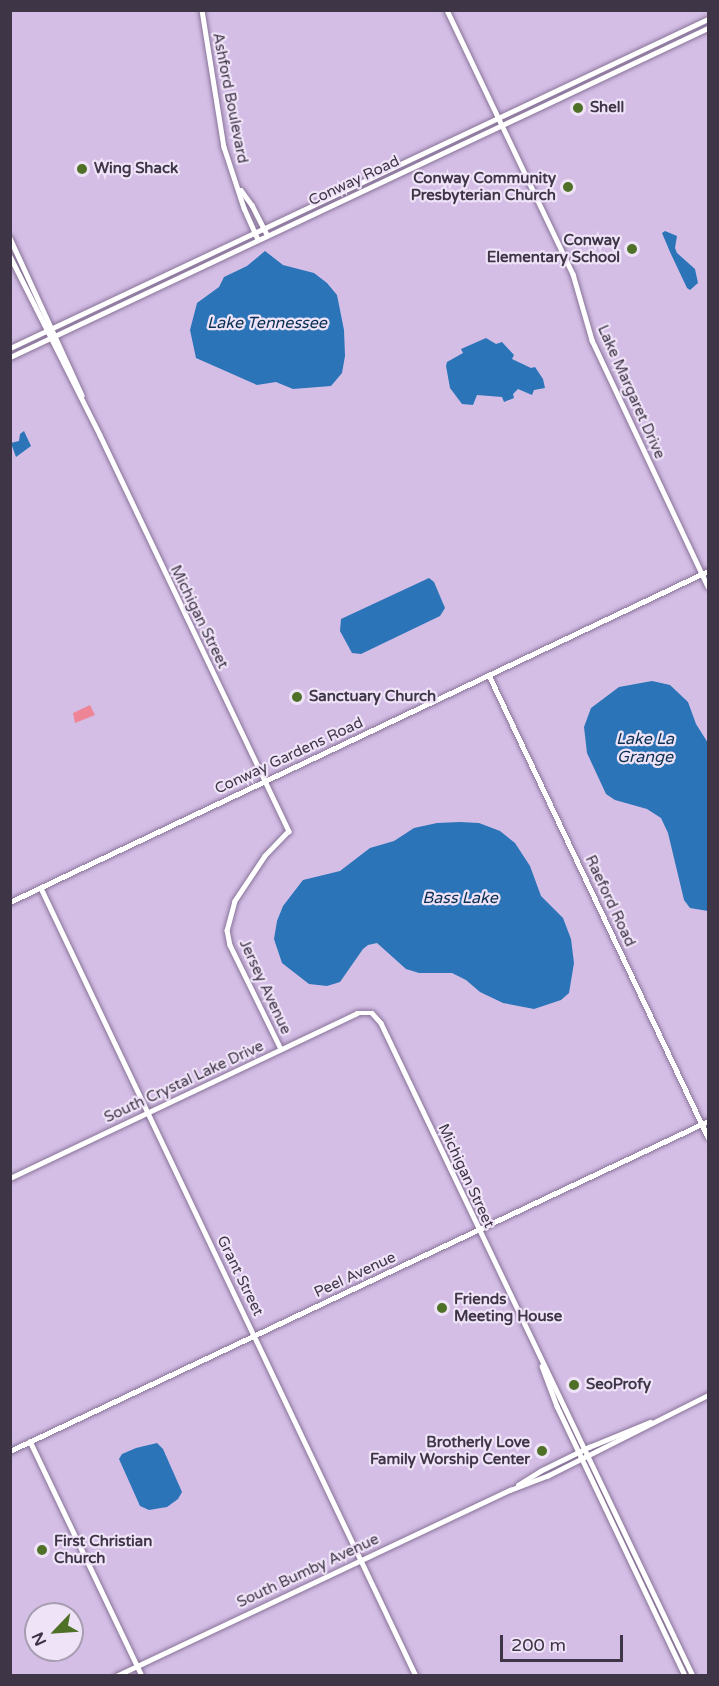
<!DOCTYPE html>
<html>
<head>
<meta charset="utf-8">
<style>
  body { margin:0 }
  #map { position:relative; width:719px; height:1686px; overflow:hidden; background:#d4bee6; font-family:"Varela Round",sans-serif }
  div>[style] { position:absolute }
  .green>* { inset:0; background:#ee8597 }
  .water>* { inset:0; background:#2b74b8 }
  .roads { filter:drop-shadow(0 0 2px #887398) drop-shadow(0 0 2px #887398) }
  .tertiary>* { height:4.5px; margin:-2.25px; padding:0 2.25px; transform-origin:2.25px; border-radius:2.25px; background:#fff }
  .secondary>* { height:5px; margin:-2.5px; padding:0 2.5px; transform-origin:2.5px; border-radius:2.5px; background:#fff }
  .dots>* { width:16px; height:16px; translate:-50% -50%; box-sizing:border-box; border:3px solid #efe3f8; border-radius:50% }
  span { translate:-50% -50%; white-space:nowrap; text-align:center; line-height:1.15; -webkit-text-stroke:4.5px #efe3f8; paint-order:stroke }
  .street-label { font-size:15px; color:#3e3546 }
  .poi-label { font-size:15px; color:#3e3546; font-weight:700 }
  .left { translate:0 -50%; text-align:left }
  .right { translate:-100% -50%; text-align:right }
  .water-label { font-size:16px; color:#093053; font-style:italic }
  .frame { position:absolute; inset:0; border:12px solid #3e3546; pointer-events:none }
  .north { position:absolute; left:24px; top:1602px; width:60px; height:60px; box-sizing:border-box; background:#efe3f8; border:2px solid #a89db1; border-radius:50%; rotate:245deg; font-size:16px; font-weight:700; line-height:24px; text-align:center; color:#3e3546 }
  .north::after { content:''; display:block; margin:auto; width:21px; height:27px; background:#4f7027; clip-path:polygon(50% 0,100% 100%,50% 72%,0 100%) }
  .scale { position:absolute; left:500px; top:1635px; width:123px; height:27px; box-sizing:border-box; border:3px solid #3e3546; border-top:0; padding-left:8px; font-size:18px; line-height:21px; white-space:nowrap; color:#3e3546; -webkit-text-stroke:4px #efe3f8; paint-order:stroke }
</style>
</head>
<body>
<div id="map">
  <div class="green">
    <div style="clip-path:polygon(90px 705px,95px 715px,75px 723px,73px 713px)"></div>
  </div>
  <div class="water">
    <div style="clip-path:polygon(665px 231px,677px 236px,675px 248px,677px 253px,695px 269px,698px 283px,690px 290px,687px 288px,670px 252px,662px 233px)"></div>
    <div style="clip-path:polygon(265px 251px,283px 265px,314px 273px,327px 283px,337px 295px,344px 330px,345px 356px,342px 373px,331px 386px,293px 389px,276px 382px,257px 385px,196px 358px,190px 330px,197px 303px,219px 287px,224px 277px,247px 266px)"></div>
    <div style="clip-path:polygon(486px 338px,496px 344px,502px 342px,514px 355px,512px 359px,531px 368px,535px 367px,543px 379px,545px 388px,534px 390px,532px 395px,518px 389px,513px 394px,514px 398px,504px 402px,502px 397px,477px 395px,473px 405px,462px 404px,450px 388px,446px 366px,447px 362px,463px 353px,461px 349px)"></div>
    <div style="clip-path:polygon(24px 431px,31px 446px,16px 457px,11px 443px,19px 441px,20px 434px)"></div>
    <div style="clip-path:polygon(429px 578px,434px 582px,445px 608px,440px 616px,361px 654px,352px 653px,340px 631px,341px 619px)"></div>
    <div style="clip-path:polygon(652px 681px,670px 685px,688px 702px,696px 724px,708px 743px,708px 911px,690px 908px,684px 900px,668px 833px,661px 818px,647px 809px,615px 800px,606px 794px,587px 753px,584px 727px,591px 708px,619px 687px)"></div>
    <div style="clip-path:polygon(460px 822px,479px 823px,500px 831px,515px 843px,530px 866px,541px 896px,563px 918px,571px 939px,574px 963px,569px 993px,561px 1000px,534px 1009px,503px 1003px,480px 992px,466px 980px,452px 973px,419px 973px,406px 969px,377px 943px,368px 945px,363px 949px,340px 982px,327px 986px,309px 984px,282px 963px,274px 939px,277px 921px,283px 906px,303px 880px,340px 871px,370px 848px,394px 841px,414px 828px,437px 823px)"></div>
    <div style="clip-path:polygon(157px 1443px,163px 1449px,182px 1492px,178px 1499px,167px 1507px,149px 1510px,140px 1506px,119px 1459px,122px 1454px,136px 1448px)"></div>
  </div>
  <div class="roads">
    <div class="tertiary">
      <div style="left:202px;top:10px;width:139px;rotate:80.9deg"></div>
      <div style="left:224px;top:147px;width:64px;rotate:71.8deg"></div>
      <div style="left:244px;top:208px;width:34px;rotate:66deg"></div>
      <div style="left:447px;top:10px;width:293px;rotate:64.5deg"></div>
      <div style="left:573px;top:274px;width:69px;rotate:73.9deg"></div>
      <div style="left:592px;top:340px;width:272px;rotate:64.8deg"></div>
      <div style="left:241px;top:190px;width:19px;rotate:54deg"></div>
      <div style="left:252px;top:205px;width:34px;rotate:63deg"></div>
      <div style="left:10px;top:238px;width:173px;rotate:65.4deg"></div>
      <div style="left:10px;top:256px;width:200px;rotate:63.3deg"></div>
      <div style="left:100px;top:435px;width:439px;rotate:64.5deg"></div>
      <div style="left:289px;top:831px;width:35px;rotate:134deg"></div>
      <div style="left:265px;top:856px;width:54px;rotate:123.7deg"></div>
      <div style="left:235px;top:901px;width:30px;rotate:105deg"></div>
      <div style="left:227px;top:930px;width:15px;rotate:79deg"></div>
      <div style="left:230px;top:945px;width:116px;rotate:63.9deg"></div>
      <div style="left:489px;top:675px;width:511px;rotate:64.64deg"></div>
      <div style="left:41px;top:888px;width:873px;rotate:64.55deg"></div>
      <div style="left:10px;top:902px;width:773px;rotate:-25.37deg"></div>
      <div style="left:10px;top:1178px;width:384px;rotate:-25.4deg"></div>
      <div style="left:357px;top:1013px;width:15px"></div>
      <div style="left:372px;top:1013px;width:13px;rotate:48deg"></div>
      <div style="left:381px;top:1023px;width:724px;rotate:64.46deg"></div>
      <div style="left:542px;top:1366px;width:43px;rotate:69.4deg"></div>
      <div style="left:557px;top:1406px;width:299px;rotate:64.6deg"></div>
      <div style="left:30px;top:1441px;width:260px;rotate:64.5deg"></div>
      <div style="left:10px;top:1451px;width:772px;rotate:-25.3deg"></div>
      <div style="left:518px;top:1485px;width:26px;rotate:-32deg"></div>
      <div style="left:540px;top:1471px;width:55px;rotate:-26.1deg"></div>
      <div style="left:589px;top:1447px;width:66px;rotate:-22.3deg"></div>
      <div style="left:116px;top:1676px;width:436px;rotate:-25.3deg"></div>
      <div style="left:510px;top:1490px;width:40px;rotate:-21deg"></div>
      <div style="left:547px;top:1476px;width:180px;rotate:-26.7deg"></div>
    </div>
    <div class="secondary">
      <div style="left:10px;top:348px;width:772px;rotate:-25.24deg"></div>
      <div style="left:10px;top:357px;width:772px;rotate:-25.24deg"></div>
    </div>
  </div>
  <div class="dots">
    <div style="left:578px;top:108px;background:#4f7027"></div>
    <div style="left:82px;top:169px;background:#4f7027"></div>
    <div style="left:568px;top:187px;background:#4f7027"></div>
    <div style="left:632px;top:249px;background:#4f7027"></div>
    <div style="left:297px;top:697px;background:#4f7027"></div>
    <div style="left:442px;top:1308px;background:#4f7027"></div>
    <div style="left:574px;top:1385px;background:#4f7027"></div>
    <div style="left:542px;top:1451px;background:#4f7027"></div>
    <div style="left:42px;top:1550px;background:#4f7027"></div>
  </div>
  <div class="street-label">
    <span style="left:230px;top:98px;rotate:79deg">Ashford Boulevard</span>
    <span style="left:354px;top:181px;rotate:-25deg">Conway Road</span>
    <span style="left:631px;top:392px;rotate:66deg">Lake Margaret Drive</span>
    <span style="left:199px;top:617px;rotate:64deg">Michigan Street</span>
    <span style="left:289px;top:756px;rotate:-25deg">Conway Gardens Road</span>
    <span style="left:610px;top:901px;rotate:65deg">Raeford Road</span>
    <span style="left:265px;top:987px;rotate:65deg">Jersey Avenue</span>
    <span style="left:184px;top:1082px;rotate:-25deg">South Crystal Lake Drive</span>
    <span style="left:466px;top:1176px;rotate:65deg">Michigan Street</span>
    <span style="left:355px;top:1275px;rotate:-25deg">Peel Avenue</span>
    <span style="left:240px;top:1276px;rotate:64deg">Grant Street</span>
    <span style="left:308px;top:1571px;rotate:-25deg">South Bumby Avenue</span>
  </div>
  <div class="poi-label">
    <span class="left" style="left:590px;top:108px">Shell</span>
    <span class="left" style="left:94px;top:169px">Wing Shack</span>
    <span class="right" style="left:556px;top:187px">Conway Community<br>Presbyterian Church</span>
    <span class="right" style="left:620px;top:249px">Conway<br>Elementary School</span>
    <span class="left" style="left:309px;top:697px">Sanctuary Church</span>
    <span class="left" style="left:454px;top:1308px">Friends<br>Meeting House</span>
    <span class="left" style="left:586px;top:1385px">SeoProfy</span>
    <span class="right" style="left:530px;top:1451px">Brotherly Love<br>Family Worship Center</span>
    <span class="left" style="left:54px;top:1550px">First Christian<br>Church</span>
  </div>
  <div class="water-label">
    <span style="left:267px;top:323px">Lake Tennessee</span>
    <span style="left:645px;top:748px">Lake La<br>Grange</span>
    <span style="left:460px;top:898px">Bass Lake</span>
  </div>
  <div class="frame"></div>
  <div class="north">N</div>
  <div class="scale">200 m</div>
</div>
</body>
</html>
